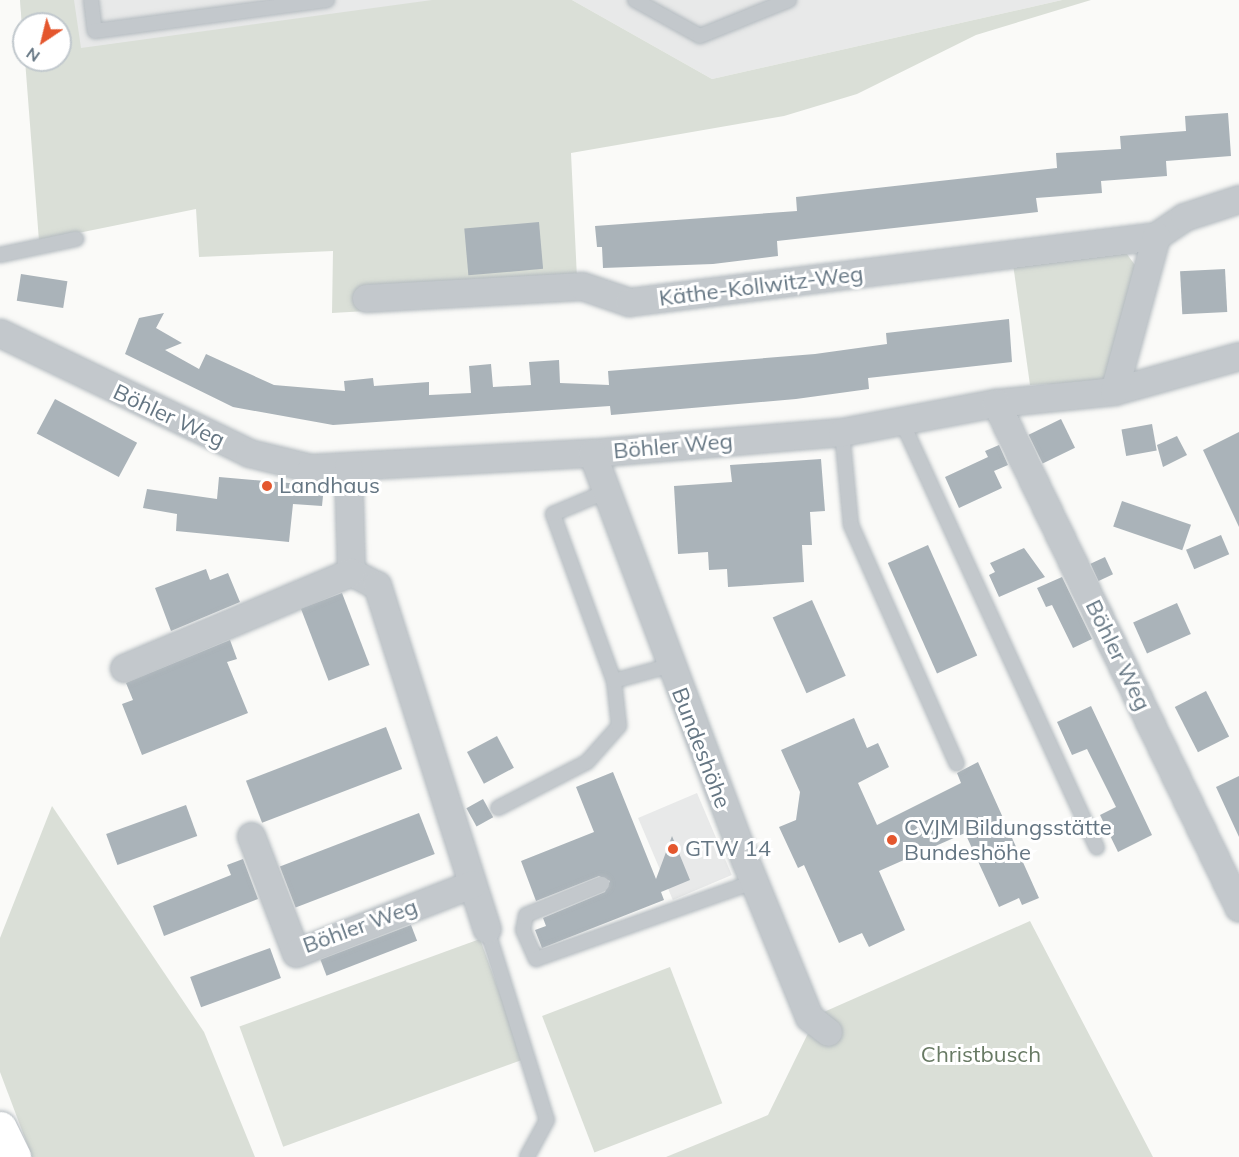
<!DOCTYPE html>
<html>
<head>
<meta charset="utf-8">
<style>
  body { margin:0 }
  #map { position:relative; width:1239px; height:1157px; overflow:hidden; background:#fafaf8; font-family:Mulish,sans-serif }
  div>[style] { position:absolute }
  .built>* { inset:0; background:#e8e9e9; transform-origin:0 0 }
  .green>* { inset:0; background:#dadfd7; transform-origin:0 0 }
  .building>* { inset:0; background:#aab3b9; transform-origin:0 0 }
  .roads { filter:drop-shadow(0 0 2px #b3babf) drop-shadow(0 0 2px #b3babf) }
  .lane>* { height:14px; margin:-7px; padding:0 7px; transform-origin:7px; border-radius:7px; background:#c3c8cc }
  .street>* { height:27px; margin:-13.5px; padding:0 13.5px; transform-origin:13.5px; border-radius:13.5px; background:#c3c8cc }
  .secondary>* { height:33px; margin:-16.5px; padding:0 16.5px; transform-origin:16.5px; border-radius:16.5px; background:#fff }
  .dots>* { width:16px; height:16px; translate:-50% -50%; box-sizing:border-box; border:3px solid #fff; border-radius:50% }
  span { translate:-50% -50%; white-space:nowrap; text-align:center; line-height:1.15; -webkit-text-stroke:6px #fff; paint-order:stroke }
  .street-label { font-size:22px; color:#657683 }
  .poi-label { font-size:22px; color:#657683 }
  .left { translate:0 -50%; text-align:left }
  .park-label { font-size:22px; color:#687a64 }
  .north { position:absolute; left:12px; top:12px; width:60px; height:60px; box-sizing:border-box; background:#fff; border:2px solid #c1c8cd; border-radius:50%; rotate:215deg; font-size:16px; font-weight:700; line-height:24px; text-align:center; color:#657683 }
  .north::after { content:''; display:block; margin:auto; width:21px; height:27px; background:#e4572e; clip-path:polygon(50% 0,100% 100%,50% 72%,0 100%) }
</style>
</head>
<body>
<div id="map">
  <div class="built">
    <div style="clip-path:polygon(20px 0,492px 0,200px 61px,25px 60px,60px 60px,60px 24px,24px 24px,24px 52px)"></div>
    <div style="clip-path:polygon(572px 0,1062px 0,712px 79px)"></div>
    <div style="left:697px;top:793px;width:89px;height:64px;rotate:67deg"></div>
  </div>
  <div class="green">
    <div style="clip-path:polygon(20px 0,74px 0,81px 48px,432px 0,572px 0,712px 79px,1062px 0,1091px 0,976px 35px,857px 94px,784px 116px,571px 153px,578px 299px,332px 313px,333px 251px,199px 257px,196px 209px,39px 241px,25px 60px,60px 60px,60px 24px,24px 24px,24px 52px)"></div>
    <div style="clip-path:polygon(1124px 250px,1135px 265px,1108px 376px,1101px 382px,1030px 385px,1013px 264px)"></div>
    <div style="clip-path:polygon(52px 806px,204px 1032px,255px 1157px,32px 1157px,0 1072px,0 938px)"></div>
    <div style="clip-path:polygon(1030px 921px,1153px 1157px,666px 1157px,768px 1115px,817px 1015px)"></div>
    <div style="left:480px;top:939px;width:128px;height:256px;rotate:70deg"></div>
    <div style="left:670px;top:967px;width:146px;height:137px;rotate:69deg"></div>
  </div>
  <div class="building">
    <div style="clip-path:polygon(1228px 113px,1231px 156px,1166px 161px,1167px 176px,1101px 181px,1102px 193px,1036px 198px,1038px 212px,777px 241px,778px 256px,713px 264px,603px 268px,602px 247px,597px 247px,595px 226px,797px 211px,796px 197px,1057px 168px,1056px 153px,1121px 149px,1120px 136px,1186px 131px,1185px 116px)"></div>
    <div style="left:539px;top:222px;width:47px;height:75px;rotate:85deg"></div>
    <div style="left:1225px;top:269px;width:43px;height:45px;rotate:87deg"></div>
    <div style="left:21px;top:274px;width:47px;height:27px;rotate:9deg"></div>
    <div style="clip-path:polygon(164px 313px,156px 328px,182px 343px,165px 350px,199px 369px,206px 354px,274px 385px,345px 391px,344px 381px,373px 378px,374px 386px,429px 382px,429px 395px,471px 393px,469px 366px,491px 364px,493px 387px,531px 385px,529px 362px,559px 360px,560px 383px,609px 385px,608px 371px,815px 354px,887px 344px,886px 333px,1009px 319px,1012px 362px,868px 378px,869px 389px,796px 399px,611px 415px,610px 406px,333px 425px,233px 407px,125px 354px,139px 318px)"></div>
    <div style="left:55px;top:399px;width:93px;height:39px;rotate:28deg"></div>
    <div style="left:1061px;top:419px;width:32px;height:36px;rotate:64deg"></div>
    <div style="left:1152px;top:424px;width:27px;height:31px;rotate:80deg"></div>
    <div style="clip-path:polygon(1239px 432px,1239px 527px,1203px 450px)"></div>
    <div style="clip-path:polygon(1177px 436px,1187px 455px,1163px 467px,1157px 445px)"></div>
    <div style="clip-path:polygon(999px 445px,1008px 465px,994px 471px,1002px 488px,959px 508px,945px 477px,988px 457px,985px 451px)"></div>
    <div style="clip-path:polygon(821px 459px,825px 511px,810px 512px,812px 545px,802px 545px,804px 582px,728px 587px,727px 569px,709px 570px,708px 552px,678px 554px,674px 486px,732px 482px,730px 465px)"></div>
    <div style="clip-path:polygon(219px 477px,324px 486px,322px 506px,293px 504px,289px 542px,176px 531px,177px 514px,143px 508px,147px 489px,217px 499px)"></div>
    <div style="left:1122px;top:501px;width:73px;height:27px;rotate:19deg"></div>
    <div style="left:1221px;top:535px;width:21px;height:38px;rotate:67deg"></div>
    <div style="left:928px;top:545px;width:121px;height:44px;rotate:66deg"></div>
    <div style="clip-path:polygon(1024px 548px,1045px 577px,999px 597px,989px 575px,995px 572px,990px 563px)"></div>
    <div style="left:1105px;top:557px;width:19px;height:16px;rotate:65deg"></div>
    <div style="clip-path:polygon(206px 569px,210px 580px,228px 573px,240px 602px,171px 631px,155px 588px)"></div>
    <div style="clip-path:polygon(1062px 577px,1092px 639px,1073px 648px,1052px 605px,1046px 607px,1037px 588px)"></div>
    <div style="left:342px;top:593px;width:77px;height:44px;rotate:69deg"></div>
    <div style="left:812px;top:600px;width:83px;height:43px;rotate:66deg"></div>
    <div style="left:1177px;top:603px;width:34px;height:48px;rotate:66deg"></div>
    <div style="clip-path:polygon(230px 640px,237px 659px,227px 662px,248px 713px,142px 755px,122px 704px,133px 700px,126px 683px)"></div>
    <div style="left:1206px;top:691px;width:51px;height:35px;rotate:63deg"></div>
    <div style="clip-path:polygon(1091px 706px,1152px 835px,1118px 852px,1100px 815px,1116px 807px,1087px 749px,1072px 755px,1057px 722px)"></div>
    <div style="clip-path:polygon(854px 718px,867px 748px,878px 743px,889px 767px,858px 783px,877px 825px,961px 783px,957px 773px,978px 762px,1039px 898px,1022px 905px,1019px 898px,999px 907px,965px 833px,879px 871px,905px 930px,869px 947px,862px 933px,839px 943px,804px 865px,798px 868px,779px 827px,796px 820px,800px 792px,781px 750px)"></div>
    <div style="left:386px;top:727px;width:45px;height:150px;rotate:69deg"></div>
    <div style="left:497px;top:736px;width:36px;height:34px;rotate:62deg"></div>
    <div style="clip-path:polygon(613px 772px,656px 879px,672px 836px,690px 880px,661px 892px,664px 900px,542px 948px,535px 930px,546px 926px,543px 918px,605px 892px,610px 881px,599px 876px,536px 901px,521px 861px,594px 832px,576px 787px)"></div>
    <div style="clip-path:polygon(1239px 776px,1239px 837px,1216px 787px)"></div>
    <div style="left:483px;top:799px;width:21px;height:19px;rotate:61deg"></div>
    <div style="left:186px;top:805px;width:33px;height:85px;rotate:70deg"></div>
    <div style="left:419px;top:813px;width:44px;height:149px;rotate:69deg"></div>
    <div style="clip-path:polygon(243px 859px,258px 899px,164px 936px,153px 906px,231px 875px,227px 865px)"></div>
    <div style="left:411px;top:925px;width:17px;height:97px;rotate:69deg"></div>
    <div style="left:270px;top:948px;width:32px;height:85px;rotate:70deg"></div>
  </div>
  <div class="roads">
    <div class="lane">
      <div style="left:91px;top:0;width:31px;rotate:83deg"></div>
      <div style="left:95px;top:31px;width:234px;rotate:-7.6deg"></div>
      <div style="left:635px;top:0;width:74px;rotate:29deg"></div>
      <div style="left:700px;top:36px;width:96px;rotate:-22deg"></div>
      <div style="left:0;top:255px;width:78px;rotate:-11.9deg"></div>
      <div style="left:902px;top:422px;width:468px;rotate:65.4deg"></div>
      <div style="left:842px;top:432px;width:93px;rotate:84.5deg"></div>
      <div style="left:851px;top:525px;width:261px;rotate:66.1deg"></div>
      <div style="left:614px;top:681px;width:57px;rotate:-15.3deg"></div>
      <div style="left:498px;top:808px;width:100px;rotate:-27.3deg"></div>
      <div style="left:587px;top:762px;width:48px;rotate:-48.4deg"></div>
      <div style="left:619px;top:726px;width:45px;rotate:-96.3deg"></div>
      <div style="left:614px;top:681px;width:178px;rotate:-110.1deg"></div>
      <div style="left:553px;top:514px;width:56px;rotate:-22.9deg"></div>
      <div style="left:602px;top:884px;width:82px;rotate:157.8deg"></div>
      <div style="left:526px;top:915px;width:15px;rotate:101deg"></div>
      <div style="left:523px;top:930px;width:32px;rotate:66deg"></div>
      <div style="left:536px;top:959px;width:231px;rotate:-19.5deg"></div>
      <div style="left:487px;top:929px;width:200px;rotate:72.6deg"></div>
      <div style="left:547px;top:1120px;width:42px;rotate:118.4deg"></div>
    </div>
    <div class="street">
      <div style="left:366px;top:298px;width:216px;rotate:-3.2deg"></div>
      <div style="left:582px;top:286px;width:50px;rotate:18.8deg"></div>
      <div style="left:629px;top:302px;width:531px;rotate:-7.14deg"></div>
      <div style="left:1156px;top:236px;width:34px;rotate:-34deg"></div>
      <div style="left:1184px;top:217px;width:58px;rotate:-18.1deg"></div>
      <div style="left:0;top:333px;width:276px;rotate:25.7deg"></div>
      <div style="left:249px;top:453px;width:64px;rotate:13.6deg"></div>
      <div style="left:311px;top:468px;width:281px;rotate:-3.1deg"></div>
      <div style="left:592px;top:453px;width:251px;rotate:-4.8deg"></div>
      <div style="left:842px;top:432px;width:157px;rotate:-10.7deg"></div>
      <div style="left:996px;top:403px;width:119px;rotate:-5.8deg"></div>
      <div style="left:1114px;top:391px;width:130px;rotate:-15.6deg"></div>
      <div style="left:1114px;top:391px;width:161px;rotate:-74.8deg"></div>
      <div style="left:996px;top:403px;width:560px;rotate:64.3deg"></div>
      <div style="left:592px;top:453px;width:435px;rotate:69.4deg"></div>
      <div style="left:745px;top:860px;width:170px;rotate:67.8deg"></div>
      <div style="left:809px;top:1017px;width:24px;rotate:38deg"></div>
      <div style="left:348px;top:466px;width:106px;rotate:88.4deg"></div>
      <div style="left:351px;top:572px;width:29px;rotate:27deg"></div>
      <div style="left:377px;top:585px;width:361px;rotate:72.3deg"></div>
      <div style="left:124px;top:668px;width:246px;rotate:-22.9deg"></div>
      <div style="left:251px;top:836px;width:125px;rotate:69deg"></div>
      <div style="left:296px;top:953px;width:189px;rotate:-21.4deg"></div>
    </div>
    <div class="secondary">
      <div style="left:0;top:1128px;width:32px;rotate:64deg"></div>
    </div>
  </div>
  <div class="dots">
    <div style="left:267px;top:486px;background:#e4572e"></div>
    <div style="left:892px;top:840px;background:#e4572e"></div>
    <div style="left:673px;top:849px;background:#e4572e"></div>
  </div>
  <div class="street-label">
    <span style="left:761px;top:286px;rotate:-7deg">Käthe-Kollwitz-Weg</span>
    <span style="left:169px;top:416px;rotate:25deg">Böhler Weg</span>
    <span style="left:673px;top:446px;rotate:-5deg">Böhler Weg</span>
    <span style="left:1118px;top:655px;rotate:64deg">Böhler Weg</span>
    <span style="left:701px;top:748px;rotate:69deg">Bundeshöhe</span>
    <span style="left:360px;top:926px;rotate:-20deg">Böhler Weg</span>
  </div>
  <div class="poi-label">
    <span class="left" style="left:279px;top:486px">Landhaus</span>
    <span class="left" style="left:904px;top:840px">CVJM Bildungsstätte<br>Bundeshöhe</span>
    <span class="left" style="left:685px;top:849px">GTW 14</span>
  </div>
  <div class="park-label">
    <span style="left:981px;top:1055px">Christbusch</span>
  </div>
  <div class="north">N</div>
</div>
</body>
</html>
